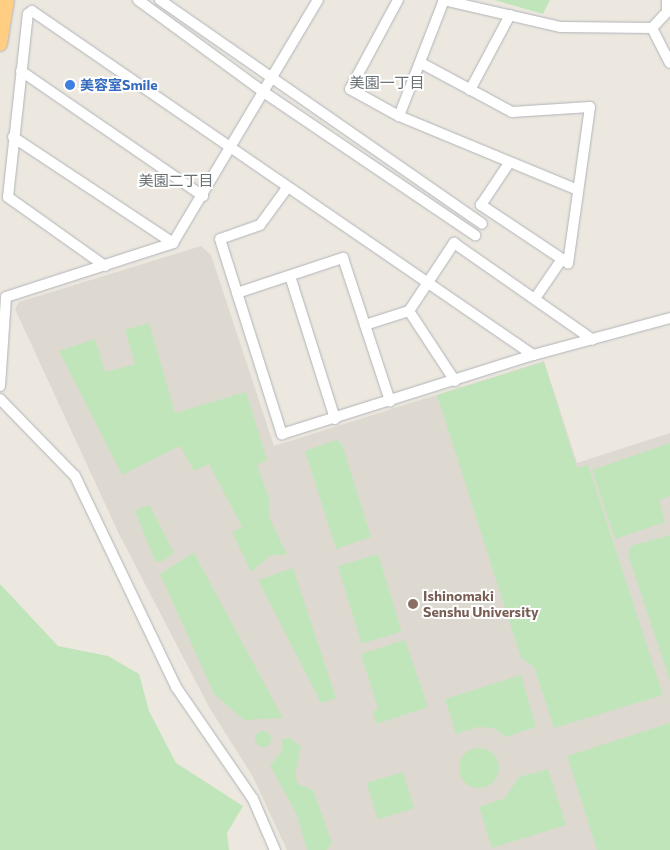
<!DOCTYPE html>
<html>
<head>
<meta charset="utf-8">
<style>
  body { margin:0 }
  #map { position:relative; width:670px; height:850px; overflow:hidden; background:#ece7df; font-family:Commissioner,"Noto Sans JP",sans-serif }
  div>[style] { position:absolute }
  .education>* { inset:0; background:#ded9d0 }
  .green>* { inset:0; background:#c1e5ba; transform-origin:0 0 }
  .round { border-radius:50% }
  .roads { filter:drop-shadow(0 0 1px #b0b4b8) drop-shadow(0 0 1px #b0b4b8) }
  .minor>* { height:10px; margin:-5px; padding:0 5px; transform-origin:5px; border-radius:5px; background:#fff }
  .highway>* { height:14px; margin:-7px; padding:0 7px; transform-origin:7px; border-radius:7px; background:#ffce83 }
  .dots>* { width:14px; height:14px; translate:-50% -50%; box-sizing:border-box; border:2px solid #fff; border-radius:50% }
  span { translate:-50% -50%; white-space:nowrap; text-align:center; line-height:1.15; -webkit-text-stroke:4px #fff; paint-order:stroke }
  .shop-label { font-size:14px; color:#366cbe; font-weight:700 }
  .left { translate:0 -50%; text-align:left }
  .education-label { font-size:14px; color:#785e54; font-weight:700 }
  .neighbourhood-label { font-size:15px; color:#697073 }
</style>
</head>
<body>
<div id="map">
  <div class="education">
    <div style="clip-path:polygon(201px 246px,211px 255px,274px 446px,544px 361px,577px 463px,670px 433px,670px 850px,287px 850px,253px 777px,209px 707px,119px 534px,15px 309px,19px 302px)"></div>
  </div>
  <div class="green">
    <div style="clip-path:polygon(494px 0,550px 0,543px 14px)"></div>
    <div style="clip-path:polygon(149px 323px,175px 413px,246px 392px,267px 460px,257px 465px,269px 498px,269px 517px,287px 555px,271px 555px,251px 572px,232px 532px,242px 527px,209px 464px,194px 471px,180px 446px,122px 475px,59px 351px,95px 339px,105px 372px,135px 364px,125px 330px)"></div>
    <div style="clip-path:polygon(544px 362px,577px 468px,588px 465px,663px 695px,554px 728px,534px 667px,521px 658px,437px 395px)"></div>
    <div style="clip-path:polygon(336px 440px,342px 444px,371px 537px,336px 549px,305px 451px)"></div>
    <div style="clip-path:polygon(670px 443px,670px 496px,659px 500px,665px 522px,615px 539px,592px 470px)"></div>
    <div style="clip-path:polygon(145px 506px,150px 506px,174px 553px,161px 562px,155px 561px,135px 511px)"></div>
    <div style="clip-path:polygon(670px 535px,670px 681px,628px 555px,631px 546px)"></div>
    <div style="clip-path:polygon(193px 553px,194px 553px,283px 718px,244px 720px,214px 694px,160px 574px)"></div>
    <div style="left:378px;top:554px;width:81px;height:42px;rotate:73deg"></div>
    <div style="clip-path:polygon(293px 568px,336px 698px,321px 703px,258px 580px)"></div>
    <div style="clip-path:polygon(0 584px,58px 646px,108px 656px,139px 674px,149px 711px,176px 763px,243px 806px,227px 833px,229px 850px,0 850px)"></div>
    <div style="clip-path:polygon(405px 640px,428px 707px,376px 724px,373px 711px,378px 709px,361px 654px)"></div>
    <div style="clip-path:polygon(521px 675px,536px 727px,506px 737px,493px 728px,478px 727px,456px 734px,445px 699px)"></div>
    <div style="clip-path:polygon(670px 723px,670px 850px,597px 850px,567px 756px)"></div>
    <div class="round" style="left:255px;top:731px;width:16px;height:16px"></div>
    <div style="clip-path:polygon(289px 737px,301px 747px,295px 775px,298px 784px,313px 790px,332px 843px,327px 850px,307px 850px,296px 813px,270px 766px,282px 750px,282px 740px)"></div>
    <div class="round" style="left:459px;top:748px;width:40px;height:40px"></div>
    <div style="clip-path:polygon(548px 769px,566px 825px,492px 848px,479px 807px,505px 798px,519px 777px)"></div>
    <div style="left:403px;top:772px;width:38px;height:38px;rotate:73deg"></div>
  </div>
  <div class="roads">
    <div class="minor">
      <div style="left:138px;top:0;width:157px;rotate:36.2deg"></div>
      <div style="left:265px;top:93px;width:254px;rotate:34.1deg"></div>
      <div style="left:160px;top:0;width:392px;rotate:34.8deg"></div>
      <div style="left:398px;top:0;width:101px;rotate:118.3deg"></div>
      <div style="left:350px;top:89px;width:56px;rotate:28.9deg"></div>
      <div style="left:399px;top:116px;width:194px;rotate:22.5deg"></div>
      <div style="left:443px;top:0;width:121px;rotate:12.9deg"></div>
      <div style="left:561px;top:27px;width:91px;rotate:0.6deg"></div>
      <div style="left:667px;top:0;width:12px;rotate:90deg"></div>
      <div style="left:667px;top:12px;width:22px;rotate:133deg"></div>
      <div style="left:652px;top:28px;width:39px;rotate:63deg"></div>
      <div style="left:421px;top:63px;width:103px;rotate:28.3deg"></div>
      <div style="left:512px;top:112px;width:78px;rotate:-3.7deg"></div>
      <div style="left:590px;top:107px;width:158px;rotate:98deg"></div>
      <div style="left:568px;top:263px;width:105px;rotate:-146.3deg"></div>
      <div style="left:481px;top:205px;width:50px;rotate:-56.3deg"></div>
      <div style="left:21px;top:71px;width:221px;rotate:34.5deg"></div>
      <div style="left:470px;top:90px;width:85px;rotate:-61.9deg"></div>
      <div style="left:399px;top:116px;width:124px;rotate:-68.8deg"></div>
      <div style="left:13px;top:137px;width:192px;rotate:33.5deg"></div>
      <div style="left:287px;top:188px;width:46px;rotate:126.1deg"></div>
      <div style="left:260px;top:225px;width:42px;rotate:160.7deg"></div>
      <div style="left:220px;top:239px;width:205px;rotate:72.4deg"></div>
      <div style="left:282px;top:434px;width:263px;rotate:-17.5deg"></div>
      <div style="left:533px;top:355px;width:142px;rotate:-15.1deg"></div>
      <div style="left:105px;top:266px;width:119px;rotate:-144.6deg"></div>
      <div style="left:8px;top:197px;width:184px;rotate:-83.8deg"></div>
      <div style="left:28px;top:14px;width:5px;rotate:-37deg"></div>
      <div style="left:32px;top:11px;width:608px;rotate:34.47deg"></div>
      <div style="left:290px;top:276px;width:150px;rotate:72.5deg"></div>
      <div style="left:237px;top:293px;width:112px;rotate:-18.3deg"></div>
      <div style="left:343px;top:258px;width:151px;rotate:71.8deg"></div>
      <div style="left:536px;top:297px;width:46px;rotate:-55.6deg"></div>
      <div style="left:365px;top:325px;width:46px;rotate:-17.7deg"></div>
      <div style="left:455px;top:381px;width:84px;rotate:-123.3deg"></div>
      <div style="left:409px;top:311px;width:82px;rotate:-56.5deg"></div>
      <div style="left:454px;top:243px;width:169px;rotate:34.9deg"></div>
      <div style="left:0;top:386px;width:89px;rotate:-86.1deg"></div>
      <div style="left:6px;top:297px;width:176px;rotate:-17.9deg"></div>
      <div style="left:173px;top:243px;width:283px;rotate:-59.2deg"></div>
      <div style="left:0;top:399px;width:107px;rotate:45.8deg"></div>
      <div style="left:75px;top:476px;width:234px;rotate:64.4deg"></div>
      <div style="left:176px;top:687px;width:136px;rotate:55.5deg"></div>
      <div style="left:253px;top:799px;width:56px;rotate:66.7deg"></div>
    </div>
    <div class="highway">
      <div style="left:0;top:44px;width:45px;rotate:-81deg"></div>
    </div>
  </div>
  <div class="dots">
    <div style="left:70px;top:85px;background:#3f7fe0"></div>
    <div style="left:413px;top:604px;background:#8d6e63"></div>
  </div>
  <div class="shop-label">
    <span class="left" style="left:80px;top:85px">美容室Smile</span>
  </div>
  <div class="education-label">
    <span class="left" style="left:423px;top:604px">Ishinomaki<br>Senshu University</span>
  </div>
  <div class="neighbourhood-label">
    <span style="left:387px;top:83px">美園一丁目</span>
    <span style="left:176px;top:181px">美園二丁目</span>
  </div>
</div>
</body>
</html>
